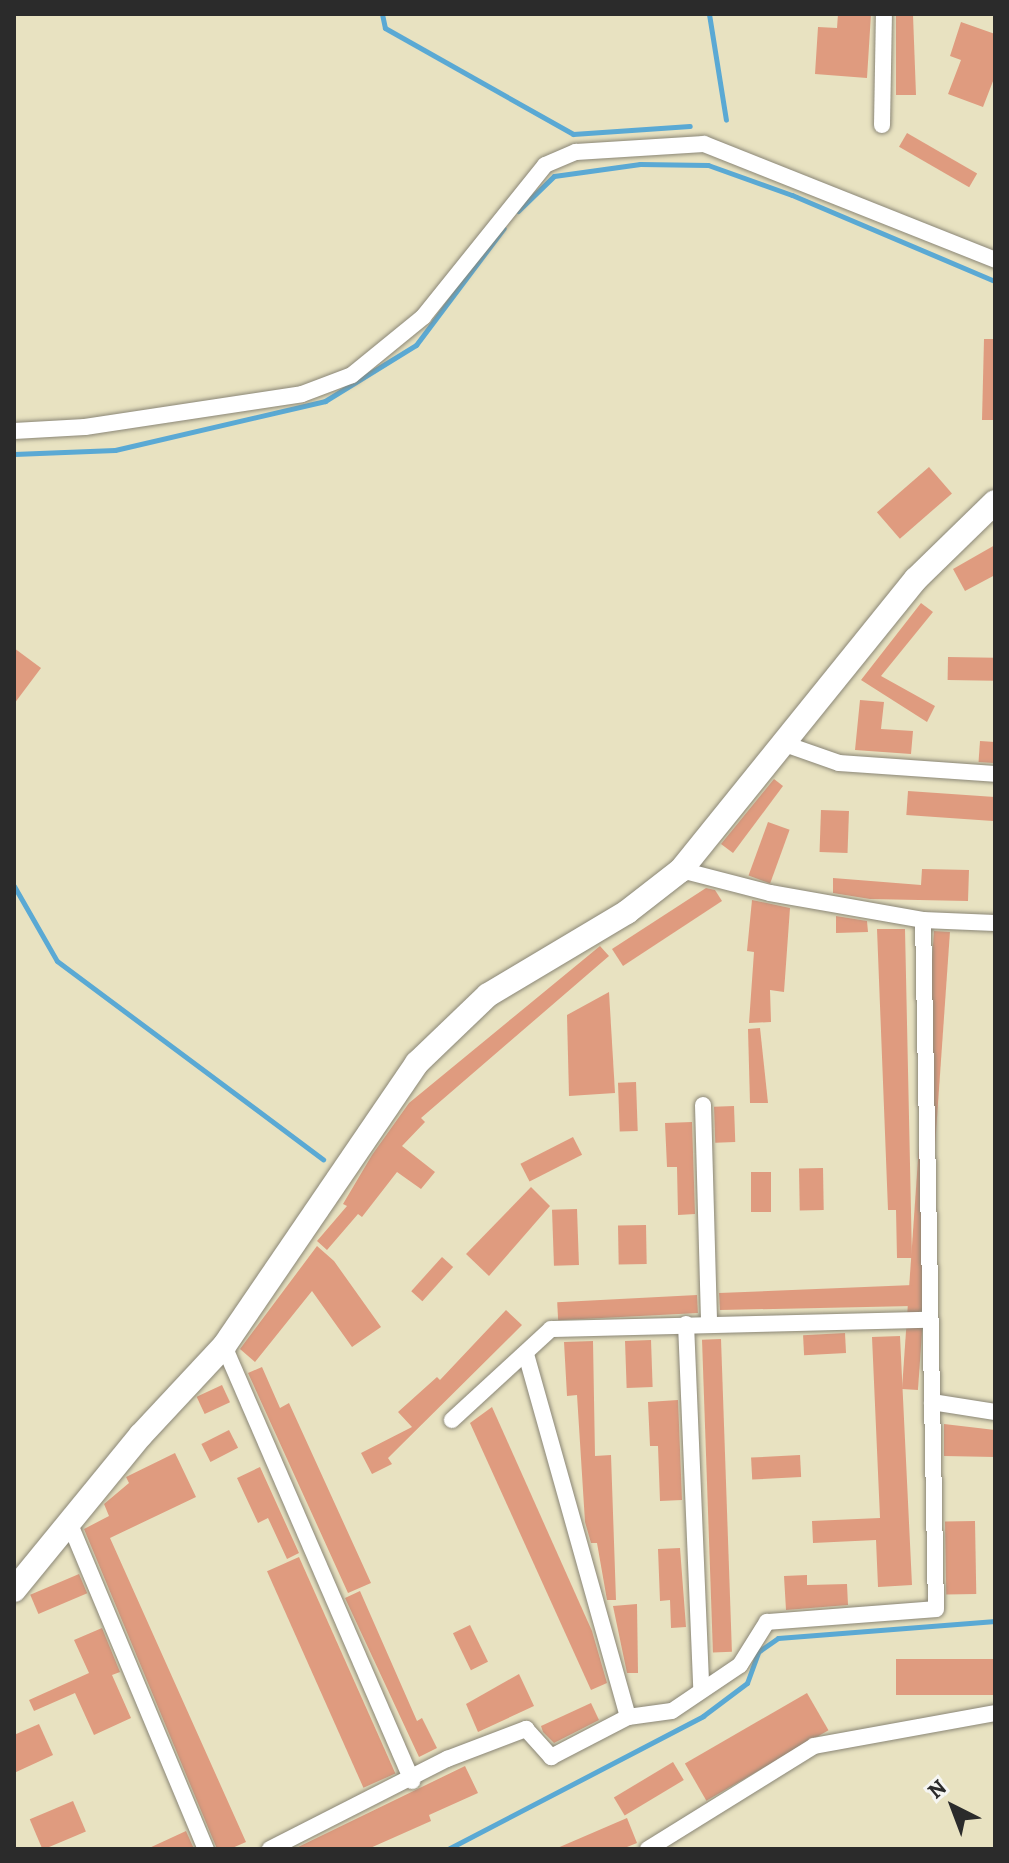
<!DOCTYPE html>
<html>
<head>
<meta charset="utf-8">
<style>
  body { margin:0 }
  #map { position:relative; width:1009px; height:1863px; overflow:hidden; background:#e8e2c1; font-family:Alegreya,serif }
  div>[style] { position:absolute }
  .stream>* { height:5px; margin:-2.5px; padding:0 2.5px; transform-origin:2.5px; border-radius:2.5px; background:#5aa9d4 }
  .building>* { inset:0; background:#df9b7f; transform-origin:0 0 }
  .roads { filter:drop-shadow(0 0 2px #8a8676) drop-shadow(0 0 2px #8a8676) }
  .street>* { height:16px; margin:-8px; padding:0 8px; transform-origin:8px; border-radius:8px; background:#fff }
  .secondary>* { height:24px; margin:-12px; padding:0 12px; transform-origin:12px; border-radius:12px; background:#fff }
  span { translate:-50% -50%; white-space:nowrap; text-align:center; line-height:1.15; -webkit-text-stroke:6px #f6f6f2; paint-order:stroke }
  .frame { position:absolute; inset:0; border:16px solid #2b2b2b; pointer-events:none }
  .north { position:absolute; left:913px; top:1767px; width:80px; height:80px; -webkit-text-stroke:6px #f6f6f2; paint-order:stroke; rotate:318deg; font-size:22px; font-weight:700; line-height:32px; text-align:center; color:#2b2b2b }
  .north::after { content:''; display:block; margin:auto; width:28px; height:36px; background:#2b2b2b; clip-path:polygon(50% 0,100% 100%,50% 72%,0 100%) }
</style>
</head>
<body>
<div id="map">
  <div class="stream">
    <div style="left:382px;top:14px;width:14px;rotate:78deg"></div>
    <div style="left:385px;top:28px;width:216px;rotate:29.4deg"></div>
    <div style="left:573px;top:134px;width:117px;rotate:-3.9deg"></div>
    <div style="left:709px;top:14px;width:107px;rotate:80.9deg"></div>
    <div style="left:518px;top:211px;width:50px;rotate:-44.2deg"></div>
    <div style="left:554px;top:176px;width:87px;rotate:-7.9deg"></div>
    <div style="left:640px;top:164px;width:68px;rotate:0.8deg"></div>
    <div style="left:708px;top:165px;width:89px;rotate:19.7deg"></div>
    <div style="left:792px;top:195px;width:220px;rotate:23deg"></div>
    <div style="left:14px;top:454px;width:101px;rotate:-2.3deg"></div>
    <div style="left:115px;top:450px;width:216px;rotate:-13.1deg"></div>
    <div style="left:325px;top:401px;width:107px;rotate:-31.6deg"></div>
    <div style="left:416px;top:345px;width:146px;rotate:-53.1deg"></div>
    <div style="left:14px;top:886px;width:86px;rotate:60.2deg"></div>
    <div style="left:57px;top:961px;width:332px;rotate:36.7deg"></div>
    <div style="left:448px;top:1849px;width:288px;rotate:-27.5deg"></div>
    <div style="left:703px;top:1716px;width:55px;rotate:-36.9deg"></div>
    <div style="left:747px;top:1683px;width:33px;rotate:-70deg"></div>
    <div style="left:758px;top:1652px;width:24px;rotate:-35deg"></div>
    <div style="left:778px;top:1638px;width:218px;rotate:-4.5deg"></div>
  </div>
  <div class="building">
    <div style="clip-path:polygon(838px 14px,871px 14px,867px 78px,815px 74px,818px 27px,837px 28px)"></div>
    <div style="clip-path:polygon(896px 15px,913px 15px,916px 95px,896px 95px)"></div>
    <div style="clip-path:polygon(961px 22px,995px 34px,995px 76px,983px 107px,948px 94px,961px 60px,950px 56px)"></div>
    <div style="left:907px;top:133px;width:81px;height:16px;rotate:30deg"></div>
    <div style="clip-path:polygon(984px 339px,995px 339px,995px 420px,982px 420px)"></div>
    <div style="left:929px;top:467px;width:35px;height:69px;rotate:49deg"></div>
    <div style="clip-path:polygon(995px 545px,995px 575px,965px 591px,953px 569px)"></div>
    <div style="clip-path:polygon(921px 603px,933px 612px,881px 676px,935px 706px,927px 722px,861px 680px)"></div>
    <div style="clip-path:polygon(14px 648px,41px 668px,14px 704px)"></div>
    <div style="left:948px;top:657px;width:47px;height:23px;rotate:1deg"></div>
    <div style="clip-path:polygon(860px 700px,884px 702px,881px 729px,913px 731px,911px 754px,855px 750px)"></div>
    <div style="left:980px;top:741px;width:15px;height:21px;rotate:4deg"></div>
    <div style="clip-path:polygon(774px 779px,783px 786px,733px 853px,721px 844px)"></div>
    <div style="left:908px;top:791px;width:87px;height:24px;rotate:4deg"></div>
    <div style="left:821px;top:810px;width:28px;height:42px;rotate:2deg"></div>
    <div style="left:768px;top:822px;width:23px;height:57px;rotate:20deg"></div>
    <div style="clip-path:polygon(922px 869px,969px 870px,968px 901px,870px 899px,833px 893px,833px 878px,921px 885px)"></div>
    <div style="clip-path:polygon(706px 888px,715px 890px,722px 901px,623px 966px,612px 949px)"></div>
    <div style="clip-path:polygon(752px 900px,790px 908px,784px 992px,770px 990px,771px 1022px,749px 1023px,754px 952px,747px 951px)"></div>
    <div style="clip-path:polygon(836px 916px,867px 921px,868px 932px,836px 933px)"></div>
    <div style="clip-path:polygon(877px 929px,905px 929px,912px 1258px,897px 1258px,896px 1210px,888px 1210px)"></div>
    <div style="left:934px;top:931px;width:16px;height:459px;rotate:4deg"></div>
    <div style="clip-path:polygon(600px 946px,609px 956px,421px 1118px,425px 1122px,402px 1146px,435px 1172px,421px 1189px,397px 1172px,362px 1217px,358px 1214px,327px 1250px,317px 1241px,347px 1206px,343px 1204px,372px 1155px,409px 1103px)"></div>
    <div style="clip-path:polygon(609px 992px,615px 1093px,569px 1096px,567px 1015px)"></div>
    <div style="clip-path:polygon(760px 1028px,768px 1103px,750px 1103px,748px 1029px)"></div>
    <div style="left:636px;top:1082px;width:49px;height:18px;rotate:88deg"></div>
    <div style="left:734px;top:1106px;width:36px;height:20px;rotate:88deg"></div>
    <div style="clip-path:polygon(692px 1122px,695px 1214px,678px 1215px,677px 1167px,667px 1167px,665px 1123px)"></div>
    <div style="left:573px;top:1137px;width:20px;height:59px;rotate:63deg"></div>
    <div style="left:823px;top:1168px;width:42px;height:24px;rotate:89deg"></div>
    <div style="left:751px;top:1172px;width:20px;height:40px"></div>
    <div style="clip-path:polygon(531px 1187px,550px 1206px,489px 1276px,466px 1254px)"></div>
    <div style="left:577px;top:1209px;width:56px;height:25px;rotate:88deg"></div>
    <div style="left:646px;top:1225px;width:39px;height:28px;rotate:89deg"></div>
    <div style="clip-path:polygon(317px 1246px,334px 1261px,381px 1327px,352px 1347px,312px 1291px,255px 1362px,240px 1349px)"></div>
    <div style="left:442px;top:1257px;width:15px;height:46px;rotate:42deg"></div>
    <div style="clip-path:polygon(913px 1285px,913px 1306px,720px 1310px,719px 1293px)"></div>
    <div style="left:697px;top:1295px;width:18px;height:140px;rotate:87deg"></div>
    <div style="clip-path:polygon(506px 1310px,522px 1325px,388px 1458px,392px 1464px,372px 1474px,361px 1453px,412px 1427px,398px 1412px,437px 1377px,440px 1380px)"></div>
    <div style="left:845px;top:1333px;width:20px;height:42px;rotate:87deg"></div>
    <div style="clip-path:polygon(900px 1336px,912px 1585px,878px 1587px,876px 1540px,813px 1543px,812px 1521px,880px 1518px,872px 1337px)"></div>
    <div style="left:721px;top:1339px;width:313px;height:19px;rotate:88deg"></div>
    <div style="left:651px;top:1340px;width:47px;height:26px;rotate:88deg"></div>
    <div style="clip-path:polygon(593px 1341px,595px 1456px,611px 1455px,616px 1600px,607px 1600px,597px 1543px,591px 1543px,585px 1522px,577px 1395px,567px 1396px,564px 1342px)"></div>
    <div style="clip-path:polygon(262px 1367px,280px 1408px,289px 1403px,371px 1583px,348px 1593px,248px 1373px)"></div>
    <div style="left:222px;top:1385px;width:19px;height:28px;rotate:65deg"></div>
    <div style="clip-path:polygon(678px 1400px,682px 1500px,660px 1501px,658px 1446px,650px 1446px,648px 1402px)"></div>
    <div style="clip-path:polygon(492px 1407px,592px 1631px,607px 1683px,591px 1690px,470px 1423px)"></div>
    <div style="clip-path:polygon(944px 1424px,995px 1430px,995px 1457px,944px 1456px)"></div>
    <div style="left:229px;top:1430px;width:20px;height:31px;rotate:63deg"></div>
    <div style="clip-path:polygon(175px 1453px,196px 1497px,110px 1538px,246px 1842px,230px 1849px,217px 1849px,84px 1529px,109px 1516px,104px 1504px,129px 1483px,126px 1477px)"></div>
    <div style="left:800px;top:1455px;width:22px;height:49px;rotate:87deg"></div>
    <div style="clip-path:polygon(260px 1467px,299px 1553px,287px 1559px,268px 1518px,258px 1523px,237px 1478px)"></div>
    <div style="left:975px;top:1521px;width:73px;height:30px;rotate:89deg"></div>
    <div style="clip-path:polygon(680px 1548px,686px 1627px,671px 1628px,670px 1600px,660px 1601px,658px 1549px)"></div>
    <div style="left:299px;top:1557px;width:237px;height:35px;rotate:66deg"></div>
    <div style="left:79px;top:1574px;width:21px;height:53px;rotate:67deg"></div>
    <div style="clip-path:polygon(807px 1575px,807px 1585px,847px 1584px,848px 1605px,786px 1610px,784px 1576px)"></div>
    <div style="clip-path:polygon(360px 1591px,417px 1721px,422px 1718px,437px 1748px,419px 1757px,345px 1598px)"></div>
    <div style="clip-path:polygon(637px 1604px,638px 1673px,627px 1673px,613px 1606px)"></div>
    <div style="left:470px;top:1625px;width:41px;height:19px;rotate:64deg"></div>
    <div style="clip-path:polygon(102px 1628px,120px 1672px,112px 1675px,131px 1718px,94px 1735px,75px 1693px,34px 1711px,29px 1700px,89px 1673px,74px 1640px)"></div>
    <div style="left:995px;top:1659px;width:36px;height:99px;rotate:90deg"></div>
    <div style="clip-path:polygon(519px 1674px,534px 1706px,478px 1732px,466px 1704px)"></div>
    <div style="left:807px;top:1693px;width:43px;height:141px;rotate:60deg"></div>
    <div style="clip-path:polygon(591px 1703px,599px 1720px,554px 1743px,543px 1732px,541px 1726px)"></div>
    <div style="clip-path:polygon(39px 1724px,53px 1755px,14px 1773px,14px 1735px)"></div>
    <div style="left:673px;top:1762px;width:21px;height:69px;rotate:59deg"></div>
    <div style="clip-path:polygon(465px 1766px,478px 1793px,429px 1815px,431px 1821px,368px 1849px,294px 1849px)"></div>
    <div style="left:73px;top:1801px;width:33px;height:47px;rotate:67deg"></div>
    <div style="clip-path:polygon(627px 1818px,637px 1843px,622px 1849px,555px 1849px)"></div>
    <div style="clip-path:polygon(186px 1831px,194px 1849px,147px 1849px)"></div>
  </div>
  <div class="roads">
    <div class="street">
      <div style="left:882px;top:125px;width:111px;rotate:-89deg"></div>
      <div style="left:14px;top:431px;width:71px;rotate:-3.2deg"></div>
      <div style="left:85px;top:427px;width:219px;rotate:-8.6deg"></div>
      <div style="left:302px;top:394px;width:53px;rotate:-20.8deg"></div>
      <div style="left:352px;top:375px;width:92px;rotate:-39.2deg"></div>
      <div style="left:423px;top:317px;width:195px;rotate:-51.2deg"></div>
      <div style="left:545px;top:165px;width:34px;rotate:-23deg"></div>
      <div style="left:576px;top:152px;width:128px;rotate:-3.6deg"></div>
      <div style="left:704px;top:144px;width:313px;rotate:21.7deg"></div>
      <div style="left:782px;top:743px;width:60px;rotate:19.3deg"></div>
      <div style="left:839px;top:763px;width:156px;rotate:4deg"></div>
      <div style="left:681px;top:870px;width:92px;rotate:14.5deg"></div>
      <div style="left:770px;top:893px;width:155px;rotate:10deg"></div>
      <div style="left:923px;top:920px;width:72px;rotate:2.4deg"></div>
      <div style="left:703px;top:1105px;width:219px;rotate:88.4deg"></div>
      <div style="left:686px;top:1324px;width:365px;rotate:87.6deg"></div>
      <div style="left:224px;top:1346px;width:474px;rotate:66.6deg"></div>
      <div style="left:526px;top:1354px;width:377px;rotate:74.3deg"></div>
      <div style="left:932px;top:1402px;width:64px;rotate:9deg"></div>
      <div style="left:452px;top:1420px;width:134px;rotate:-42.6deg"></div>
      <div style="left:551px;top:1329px;width:379px;rotate:-1.4deg"></div>
      <div style="left:69px;top:1522px;width:355px;rotate:67.3deg"></div>
      <div style="left:270px;top:1849px;width:199px;rotate:-27deg"></div>
      <div style="left:447px;top:1759px;width:85px;rotate:-20.8deg"></div>
      <div style="left:526px;top:1729px;width:38px;rotate:48deg"></div>
      <div style="left:551px;top:1757px;width:87px;rotate:-27.5deg"></div>
      <div style="left:628px;top:1717px;width:44px;rotate:-7.8deg"></div>
      <div style="left:672px;top:1711px;width:82px;rotate:-34.1deg"></div>
      <div style="left:740px;top:1665px;width:51px;rotate:-57.9deg"></div>
      <div style="left:767px;top:1622px;width:169px;rotate:-4.4deg"></div>
      <div style="left:936px;top:1609px;width:689px;rotate:-91.08deg"></div>
      <div style="left:648px;top:1849px;width:195px;rotate:-31.8deg"></div>
      <div style="left:814px;top:1746px;width:184px;rotate:-10.3deg"></div>
    </div>
    <div class="secondary">
      <div style="left:14px;top:1590px;width:200px;rotate:-50.7deg"></div>
      <div style="left:141px;top:1435px;width:122px;rotate:-47deg"></div>
      <div style="left:224px;top:1346px;width:343px;rotate:-55.7deg"></div>
      <div style="left:417px;top:1063px;width:98px;rotate:-43.8deg"></div>
      <div style="left:488px;top:995px;width:162px;rotate:-30.8deg"></div>
      <div style="left:627px;top:912px;width:68px;rotate:-37.9deg"></div>
      <div style="left:681px;top:870px;width:374px;rotate:-51.1deg"></div>
      <div style="left:916px;top:579px;width:110px;rotate:-44.3deg"></div>
    </div>
  </div>
  <div class="frame"></div>
  <div class="north">N</div>
</div>
</body>
</html>
